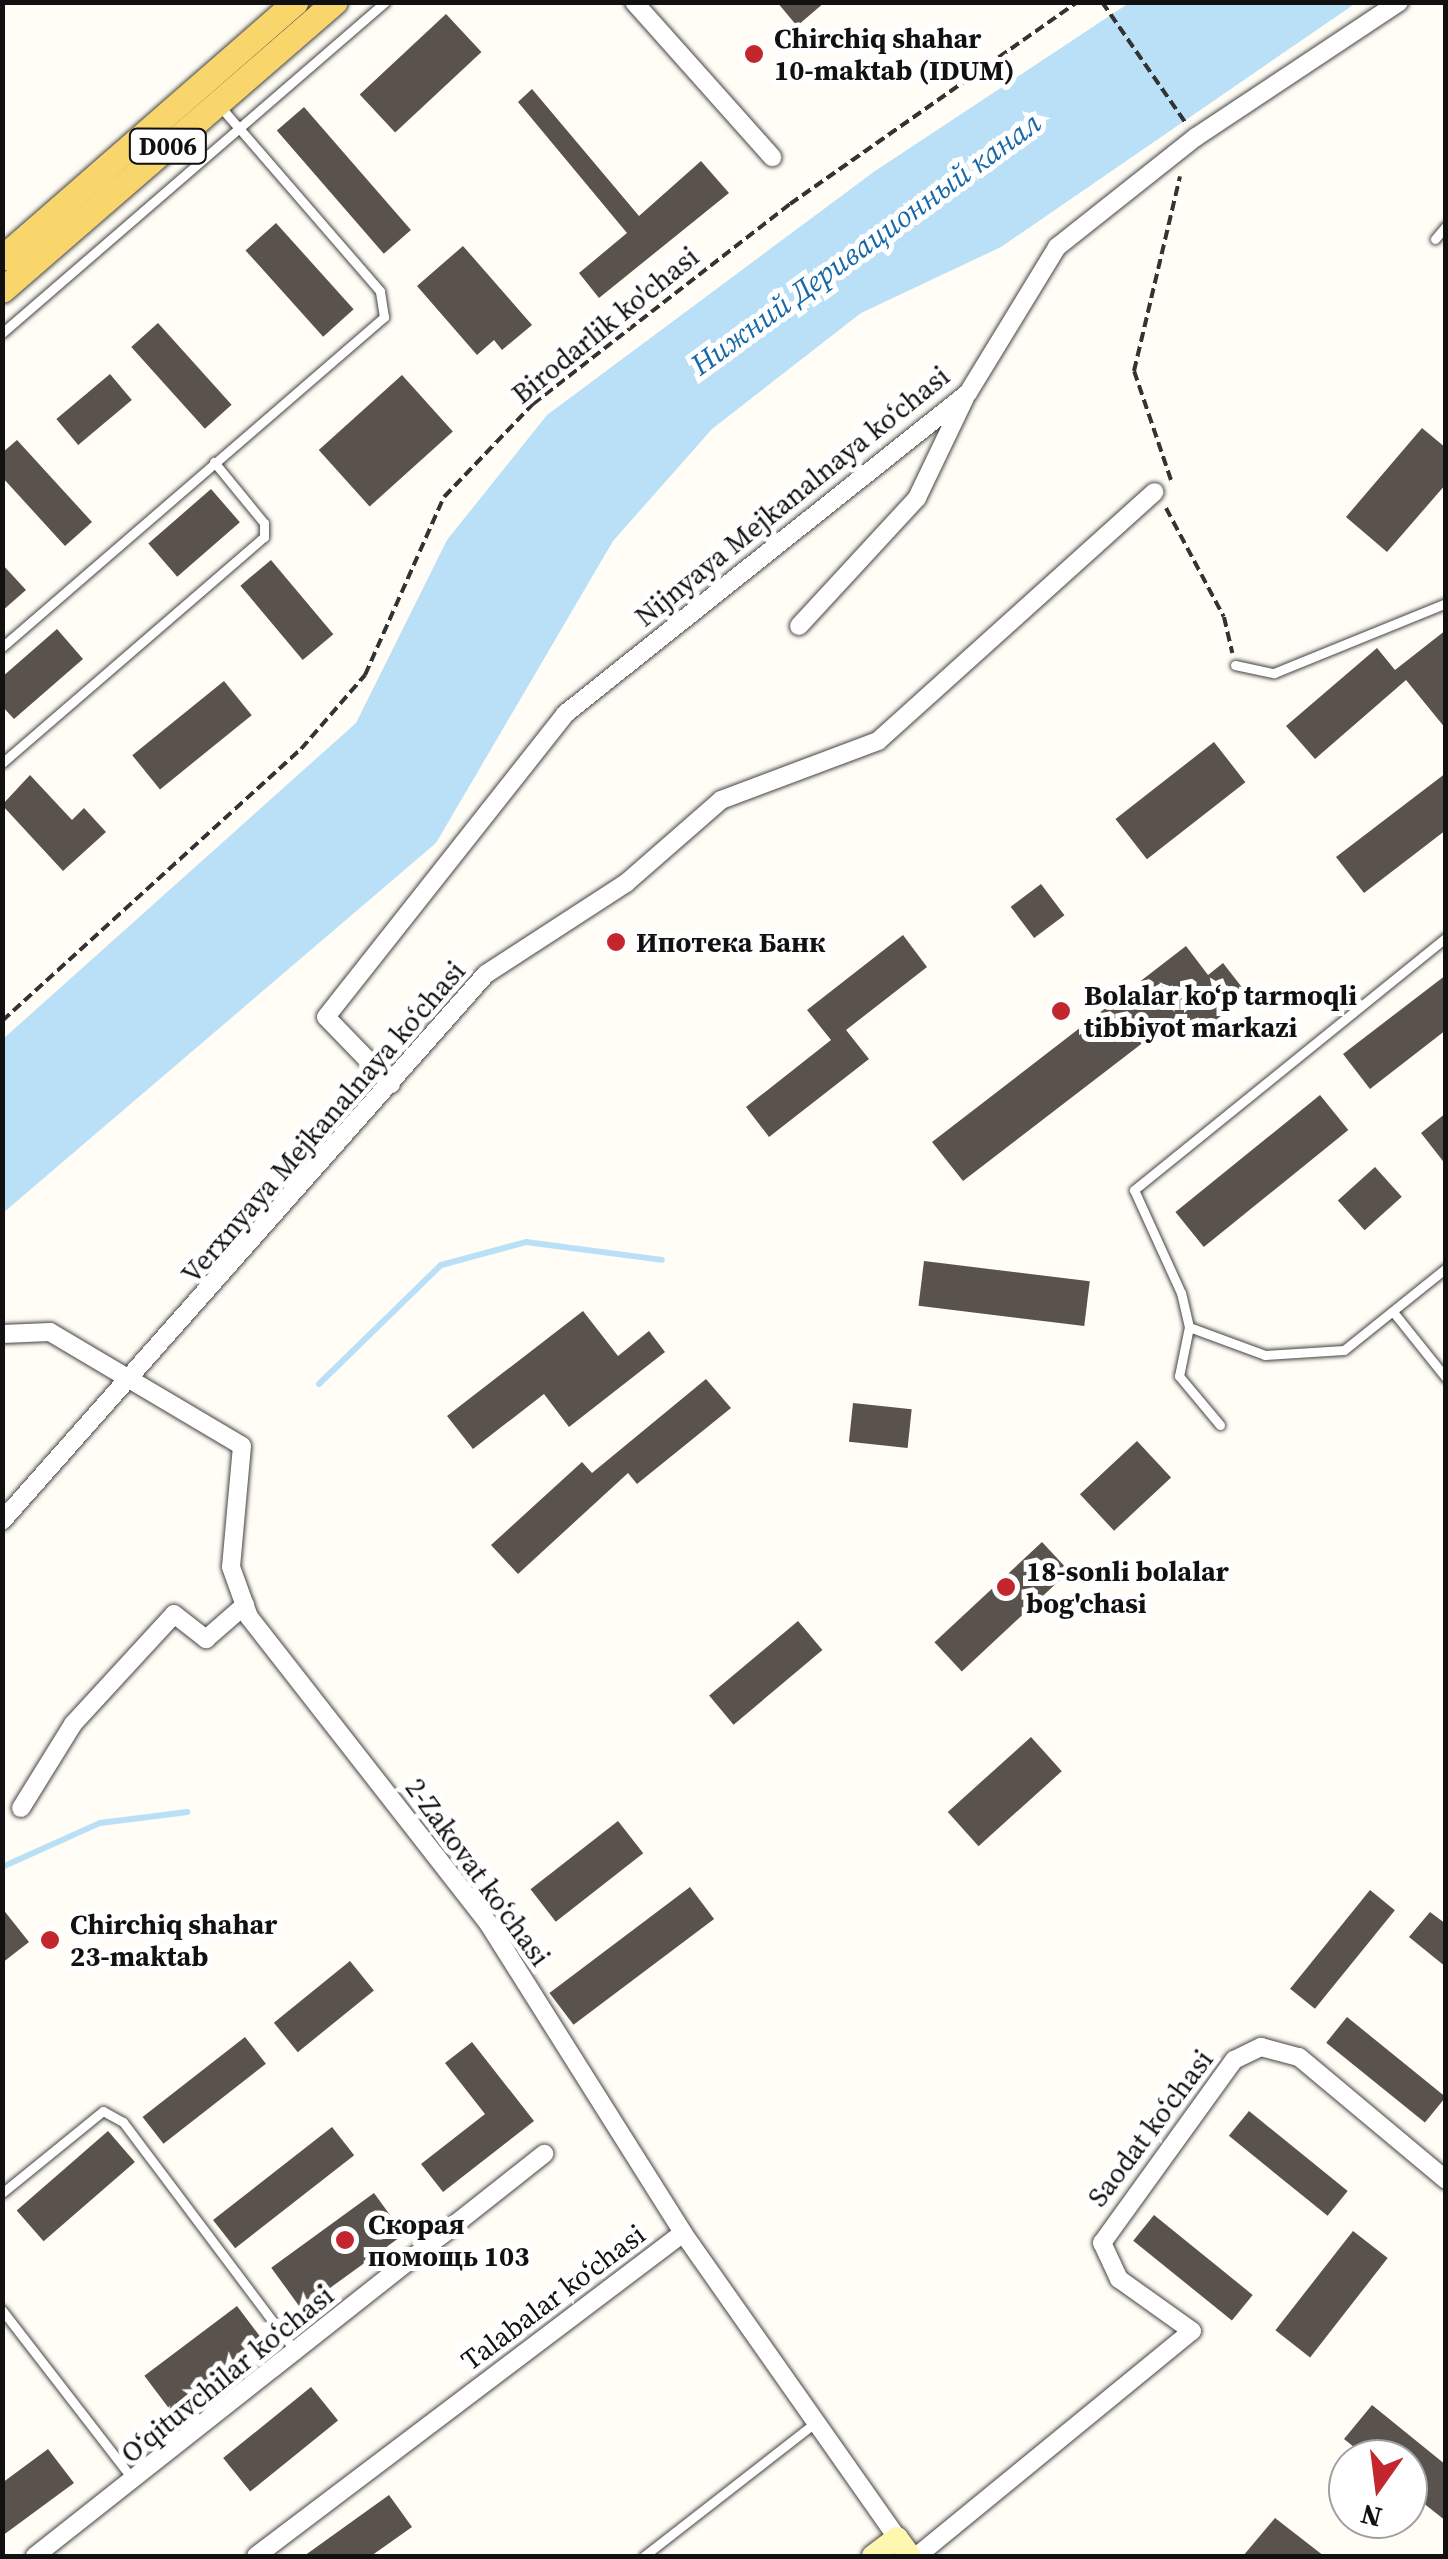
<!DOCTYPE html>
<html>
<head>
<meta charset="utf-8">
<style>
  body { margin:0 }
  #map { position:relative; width:1448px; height:2559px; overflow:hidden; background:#fffdf5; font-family:"Source Serif 4",serif }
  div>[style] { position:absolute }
  .water>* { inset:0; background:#b9e0f7 }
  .stream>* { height:6px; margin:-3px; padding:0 3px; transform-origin:3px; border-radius:3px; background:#b9e0f7 }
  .building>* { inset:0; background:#5a524d; transform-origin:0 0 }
  .path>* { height:4px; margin-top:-2px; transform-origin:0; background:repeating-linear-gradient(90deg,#333 0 10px,transparent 0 15px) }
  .roads { filter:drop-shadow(0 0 2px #444) drop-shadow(0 0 2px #444) }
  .lane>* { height:9px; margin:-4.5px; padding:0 4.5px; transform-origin:4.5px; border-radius:4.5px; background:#fff }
  .street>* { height:18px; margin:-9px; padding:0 9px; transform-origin:9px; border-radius:9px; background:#fff }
  .secondary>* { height:22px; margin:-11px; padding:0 11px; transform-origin:11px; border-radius:11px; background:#fff6b0 }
  .primary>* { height:25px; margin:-12.5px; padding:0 12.5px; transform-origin:12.5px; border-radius:12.5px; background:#f9d66b }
  .dots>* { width:28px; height:28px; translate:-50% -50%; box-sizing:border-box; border:5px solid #fff; border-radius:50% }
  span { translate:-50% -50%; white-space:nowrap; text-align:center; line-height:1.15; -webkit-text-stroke:10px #fff; paint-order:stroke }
  .shield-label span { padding:2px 8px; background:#fff; border:2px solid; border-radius:8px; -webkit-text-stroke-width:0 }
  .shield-label { font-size:25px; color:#111; font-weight:700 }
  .poi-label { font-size:28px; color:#111; font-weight:700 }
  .left { translate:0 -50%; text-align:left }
  .street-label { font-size:28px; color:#111 }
  .water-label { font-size:30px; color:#1768a6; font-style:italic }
  .frame { position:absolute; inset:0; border:5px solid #111; pointer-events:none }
  .north { position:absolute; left:1328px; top:2439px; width:100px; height:100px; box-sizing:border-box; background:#fff; border:2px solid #a0a0a0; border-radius:50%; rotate:194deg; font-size:28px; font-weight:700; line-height:40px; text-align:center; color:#111 }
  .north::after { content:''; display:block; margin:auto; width:35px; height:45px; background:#c4262e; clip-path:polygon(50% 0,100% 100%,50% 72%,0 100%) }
</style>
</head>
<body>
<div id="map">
  <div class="water">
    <div style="clip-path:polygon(1129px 3px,1356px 3px,1001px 247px,861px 313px,712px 429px,613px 541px,436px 843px,3px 1213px,3px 1039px,356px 723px,447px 540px,547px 415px,875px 171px)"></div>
  </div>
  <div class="stream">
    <div style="left:319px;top:1384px;width:170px;rotate:-44.3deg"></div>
    <div style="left:441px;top:1265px;width:88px;rotate:-15.1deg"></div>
    <div style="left:526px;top:1242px;width:137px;rotate:7.5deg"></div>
    <div style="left:2px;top:1867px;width:107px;rotate:-24.2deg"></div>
    <div style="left:100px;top:1823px;width:88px;rotate:-7.2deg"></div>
  </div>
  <div class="building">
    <div style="clip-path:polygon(777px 2px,825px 2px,797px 26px)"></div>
    <div style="left:446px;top:14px;width:52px;height:118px;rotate:47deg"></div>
    <div style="clip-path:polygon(532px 89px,639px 216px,701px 161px,729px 193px,599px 298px,579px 273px,627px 233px,518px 102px)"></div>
    <div style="left:304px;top:107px;width:163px;height:36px;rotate:49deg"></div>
    <div style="left:276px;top:223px;width:116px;height:41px;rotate:48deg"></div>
    <div style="clip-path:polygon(463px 246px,532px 325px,502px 350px,494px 340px,477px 355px,417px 286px)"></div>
    <div style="left:158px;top:323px;width:110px;height:36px;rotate:48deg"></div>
    <div style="left:110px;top:374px;width:34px;height:70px;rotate:50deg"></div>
    <div style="left:402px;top:375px;width:76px;height:112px;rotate:48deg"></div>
    <div style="clip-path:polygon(1422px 428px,1446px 448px,1446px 484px,1387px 552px,1346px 517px)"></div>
    <div style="clip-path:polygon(17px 440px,92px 522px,65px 546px,2px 477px,2px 453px)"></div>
    <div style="left:211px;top:489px;width:44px;height:83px;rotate:49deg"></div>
    <div style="left:271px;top:560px;width:97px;height:40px;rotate:50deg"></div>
    <div style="clip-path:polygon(2px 564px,26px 590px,2px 611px)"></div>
    <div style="clip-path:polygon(57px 629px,83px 659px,14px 719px,2px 706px,2px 677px)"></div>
    <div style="clip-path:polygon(1446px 630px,1446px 729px,1406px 680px,1315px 759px,1286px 726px,1377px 648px,1395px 670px)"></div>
    <div style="left:224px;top:681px;width:44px;height:118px;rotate:51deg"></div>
    <div style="left:1214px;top:742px;width:51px;height:125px;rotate:52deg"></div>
    <div style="clip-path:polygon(1446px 773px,1446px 830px,1364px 893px,1336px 857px)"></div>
    <div style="clip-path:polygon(30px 775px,72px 820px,84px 808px,106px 832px,63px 871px,2px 805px)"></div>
    <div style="left:1041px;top:884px;width:39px;height:38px;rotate:53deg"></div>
    <div style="clip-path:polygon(903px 935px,927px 967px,846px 1030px,869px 1059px,769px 1137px,746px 1107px,831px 1040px,807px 1010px)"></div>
    <div style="clip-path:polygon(1186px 946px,1208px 975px,1223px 963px,1248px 995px,1195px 1036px,1179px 1015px,963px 1181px,932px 1142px)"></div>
    <div style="clip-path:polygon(1446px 975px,1446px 1030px,1370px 1089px,1343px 1054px)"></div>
    <div style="left:1320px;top:1095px;width:45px;height:186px;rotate:51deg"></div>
    <div style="clip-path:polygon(1446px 1113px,1446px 1165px,1421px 1133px)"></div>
    <div style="left:1375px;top:1167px;width:40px;height:50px;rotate:48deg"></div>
    <div style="left:924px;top:1261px;width:167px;height:45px;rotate:7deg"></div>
    <div style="clip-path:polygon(583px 1311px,618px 1356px,649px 1331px,665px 1352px,569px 1427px,544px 1394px,473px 1449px,447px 1416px)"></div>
    <div style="clip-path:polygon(706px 1379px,731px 1408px,637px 1484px,628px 1473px,518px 1574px,491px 1545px,582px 1462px,592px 1473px)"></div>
    <div style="left:853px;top:1403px;width:59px;height:39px;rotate:6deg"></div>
    <div style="left:1137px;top:1441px;width:50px;height:78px;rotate:47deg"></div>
    <div style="left:1042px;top:1542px;width:40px;height:147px;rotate:47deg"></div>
    <div style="left:798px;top:1621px;width:38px;height:116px;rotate:50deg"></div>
    <div style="left:1031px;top:1737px;width:46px;height:112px;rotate:48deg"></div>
    <div style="left:618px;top:1821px;width:41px;height:111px;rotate:52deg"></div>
    <div style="left:690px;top:1887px;width:40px;height:176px;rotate:53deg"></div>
    <div style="left:1370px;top:1890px;width:32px;height:127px;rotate:39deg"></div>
    <div style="clip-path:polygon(2px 1908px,29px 1942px,2px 1963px)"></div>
    <div style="clip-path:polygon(1430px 1912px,1446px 1924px,1446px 1967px,1409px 1937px)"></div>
    <div style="left:350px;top:1961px;width:38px;height:98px;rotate:51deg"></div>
    <div style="left:1347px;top:2017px;width:127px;height:33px;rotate:39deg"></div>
    <div style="left:245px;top:2037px;width:34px;height:130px;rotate:52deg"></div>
    <div style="clip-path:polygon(472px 2042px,534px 2121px,443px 2192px,421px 2164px,485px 2114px,445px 2063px)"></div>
    <div style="left:1249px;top:2111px;width:127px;height:32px;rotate:39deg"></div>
    <div style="left:332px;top:2127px;width:36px;height:151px;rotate:52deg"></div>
    <div style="left:108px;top:2131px;width:41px;height:121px;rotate:49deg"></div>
    <div style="left:374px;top:2193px;width:51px;height:127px;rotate:54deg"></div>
    <div style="left:1154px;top:2215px;width:127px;height:33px;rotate:39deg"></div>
    <div style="left:1353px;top:2231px;width:44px;height:126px;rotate:38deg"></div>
    <div style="left:237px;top:2306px;width:46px;height:116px;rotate:53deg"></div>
    <div style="left:311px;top:2387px;width:43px;height:113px;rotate:51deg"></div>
    <div style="clip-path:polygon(1372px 2405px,1446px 2465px,1446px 2521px,1408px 2491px,1408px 2459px,1369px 2459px,1344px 2439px)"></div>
    <div style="clip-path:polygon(48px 2449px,74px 2483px,2px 2536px,2px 2483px)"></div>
    <div style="clip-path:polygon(389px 2495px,412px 2527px,371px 2556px,304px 2556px)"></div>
    <div style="clip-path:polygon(1275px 2518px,1324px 2556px,1243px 2556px)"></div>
  </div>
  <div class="path">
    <div style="left:1102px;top:2px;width:146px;rotate:55.3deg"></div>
    <div style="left:1171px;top:480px;width:115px;rotate:-108.7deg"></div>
    <div style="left:1134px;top:371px;width:200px;rotate:-76.7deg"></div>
    <div style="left:1166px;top:508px;width:123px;rotate:62deg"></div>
    <div style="left:1224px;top:617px;width:37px;rotate:77deg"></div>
    <div style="left:2px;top:1021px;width:404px;rotate:-42.3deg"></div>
    <div style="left:301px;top:749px;width:98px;rotate:-49.1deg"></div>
    <div style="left:365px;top:675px;width:195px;rotate:-66.1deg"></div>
    <div style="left:444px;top:497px;width:129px;rotate:-46.3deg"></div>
    <div style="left:533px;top:404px;width:326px;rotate:-37.9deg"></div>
    <div style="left:790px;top:204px;width:351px;rotate:-35.1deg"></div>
  </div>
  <div class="roads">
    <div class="lane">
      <div style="left:1435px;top:239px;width:17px;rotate:-50deg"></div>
      <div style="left:2px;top:333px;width:506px;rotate:-40.83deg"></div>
      <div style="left:2px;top:647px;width:505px;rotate:-40.82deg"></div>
      <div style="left:384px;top:317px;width:26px;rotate:-99deg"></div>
      <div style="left:380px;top:291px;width:246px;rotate:-130.9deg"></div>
      <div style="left:1235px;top:665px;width:40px;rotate:12deg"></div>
      <div style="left:1274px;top:673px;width:186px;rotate:-22.1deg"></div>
      <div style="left:2px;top:763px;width:346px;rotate:-40.8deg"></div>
      <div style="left:264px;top:537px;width:14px;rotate:-90deg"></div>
      <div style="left:264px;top:523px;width:79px;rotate:-129.3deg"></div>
      <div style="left:1394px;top:1313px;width:83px;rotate:51.3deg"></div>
      <div style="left:1189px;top:1327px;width:81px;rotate:20.2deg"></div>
      <div style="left:1265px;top:1355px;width:79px;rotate:-3.6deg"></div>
      <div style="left:1344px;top:1350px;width:131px;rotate:-38.8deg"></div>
      <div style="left:1220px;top:1425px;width:64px;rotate:-129.9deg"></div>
      <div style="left:1179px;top:1376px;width:50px;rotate:-78.5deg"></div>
      <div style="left:1189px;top:1327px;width:35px;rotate:-103deg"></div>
      <div style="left:1181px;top:1293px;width:113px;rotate:-114.5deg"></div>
      <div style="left:1134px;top:1190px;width:402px;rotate:-39deg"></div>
      <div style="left:2px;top:2193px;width:130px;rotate:-39.1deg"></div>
      <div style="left:103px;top:2111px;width:23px;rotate:29deg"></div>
      <div style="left:123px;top:2122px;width:286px;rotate:53.1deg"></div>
      <div style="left:2px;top:2310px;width:216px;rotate:52.3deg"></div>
      <div style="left:644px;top:2556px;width:218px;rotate:-37.9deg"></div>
    </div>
    <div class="street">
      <div style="left:634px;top:2px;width:208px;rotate:48.3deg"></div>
      <div style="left:799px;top:626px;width:174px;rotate:-47.3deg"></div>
      <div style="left:917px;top:498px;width:111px;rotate:-64.4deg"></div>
      <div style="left:391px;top:1084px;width:93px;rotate:-134.1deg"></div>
      <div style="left:326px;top:1017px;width:386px;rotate:-51.7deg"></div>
      <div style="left:565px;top:714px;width:515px;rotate:-38.54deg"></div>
      <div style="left:968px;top:393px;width:171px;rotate:-58.6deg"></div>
      <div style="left:1057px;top:247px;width:177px;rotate:-38.4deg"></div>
      <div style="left:1196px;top:137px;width:244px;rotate:-33.6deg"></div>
      <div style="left:2px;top:1334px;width:48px;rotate:-2.4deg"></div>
      <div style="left:50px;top:1332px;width:223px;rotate:30.7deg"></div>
      <div style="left:242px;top:1446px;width:121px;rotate:95.2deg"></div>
      <div style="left:231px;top:1567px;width:53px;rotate:70.2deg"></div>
      <div style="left:249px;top:1617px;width:388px;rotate:52deg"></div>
      <div style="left:488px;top:1923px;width:366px;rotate:57.8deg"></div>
      <div style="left:683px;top:2233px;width:373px;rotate:54.9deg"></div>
      <div style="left:2px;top:1521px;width:730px;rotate:-48.5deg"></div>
      <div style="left:486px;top:974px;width:167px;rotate:-33deg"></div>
      <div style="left:626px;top:883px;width:126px;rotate:-41.1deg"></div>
      <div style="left:721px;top:800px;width:168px;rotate:-20.6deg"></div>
      <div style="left:878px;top:741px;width:372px;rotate:-42deg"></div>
      <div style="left:21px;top:1808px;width:99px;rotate:-58.2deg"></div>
      <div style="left:73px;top:1724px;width:149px;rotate:-47.4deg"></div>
      <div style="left:174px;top:1614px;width:41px;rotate:38deg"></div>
      <div style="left:206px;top:1639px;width:52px;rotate:-41.1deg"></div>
      <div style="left:35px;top:2556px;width:649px;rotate:-38.3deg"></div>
      <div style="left:256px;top:2556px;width:535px;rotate:-37.11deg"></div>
      <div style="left:917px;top:2556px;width:355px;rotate:-39.3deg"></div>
      <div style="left:1192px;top:2331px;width:90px;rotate:-144.5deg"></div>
      <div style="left:1119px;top:2279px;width:40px;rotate:-115deg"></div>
      <div style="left:1102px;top:2243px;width:226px;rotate:-54.2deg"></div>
      <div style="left:1234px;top:2060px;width:30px;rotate:-26deg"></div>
      <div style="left:1261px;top:2047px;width:39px;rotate:15deg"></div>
      <div style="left:1299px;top:2057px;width:192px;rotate:39.9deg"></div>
    </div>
    <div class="secondary">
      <div style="left:873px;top:2556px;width:30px;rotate:-37deg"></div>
      <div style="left:897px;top:2538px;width:22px;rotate:54deg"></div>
    </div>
    <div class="primary">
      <div style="left:2px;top:258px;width:389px;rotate:-41.1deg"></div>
      <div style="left:2px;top:290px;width:440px;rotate:-40.9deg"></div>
    </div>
  </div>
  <div class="dots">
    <div style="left:754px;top:54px;background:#c4262e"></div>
    <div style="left:616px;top:942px;background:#c4262e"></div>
    <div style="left:1061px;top:1011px;background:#c4262e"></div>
    <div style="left:1006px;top:1587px;background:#c4262e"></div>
    <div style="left:50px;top:1940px;background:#c4262e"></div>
    <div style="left:345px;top:2240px;background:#c4262e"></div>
  </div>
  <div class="shield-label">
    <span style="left:168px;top:146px">D006</span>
  </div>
  <div class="poi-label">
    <span class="left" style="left:774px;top:54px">Chirchiq shahar<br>10-maktab (IDUM)</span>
    <span class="left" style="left:636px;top:942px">Ипотека Банк</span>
    <span class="left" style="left:1084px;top:1011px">Bolalar ko‘p tarmoqli<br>tibbiyot markazi</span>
    <span class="left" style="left:1026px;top:1587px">18-sonli bolalar<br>bog'chasi</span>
    <span class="left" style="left:70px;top:1940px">Chirchiq shahar<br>23-maktab</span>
    <span class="left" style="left:368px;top:2240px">Скорая<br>помощь 103</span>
  </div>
  <div class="street-label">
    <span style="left:605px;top:325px;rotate:-39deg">Birodarlik ko'chasi</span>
    <span style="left:792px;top:496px;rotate:-39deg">Nijnyaya Mejkanalnaya ko‘chasi</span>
    <span style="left:323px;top:1122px;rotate:-49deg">Verxnyaya Mejkanalnaya ko‘chasi</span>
    <span style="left:478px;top:1872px;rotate:54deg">2-Zakovat ko‘chasi</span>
    <span style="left:1150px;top:2128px;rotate:-53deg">Saodat ko‘chasi</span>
    <span style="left:553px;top:2297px;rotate:-37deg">Talabalar ko‘chasi</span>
    <span style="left:227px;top:2374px;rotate:-39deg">O‘qituvchilar ko‘chasi</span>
  </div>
  <div class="water-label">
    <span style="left:866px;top:244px;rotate:-36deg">Нижний Деривационный канал</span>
  </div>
  <div class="frame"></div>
  <div class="north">N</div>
</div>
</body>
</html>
